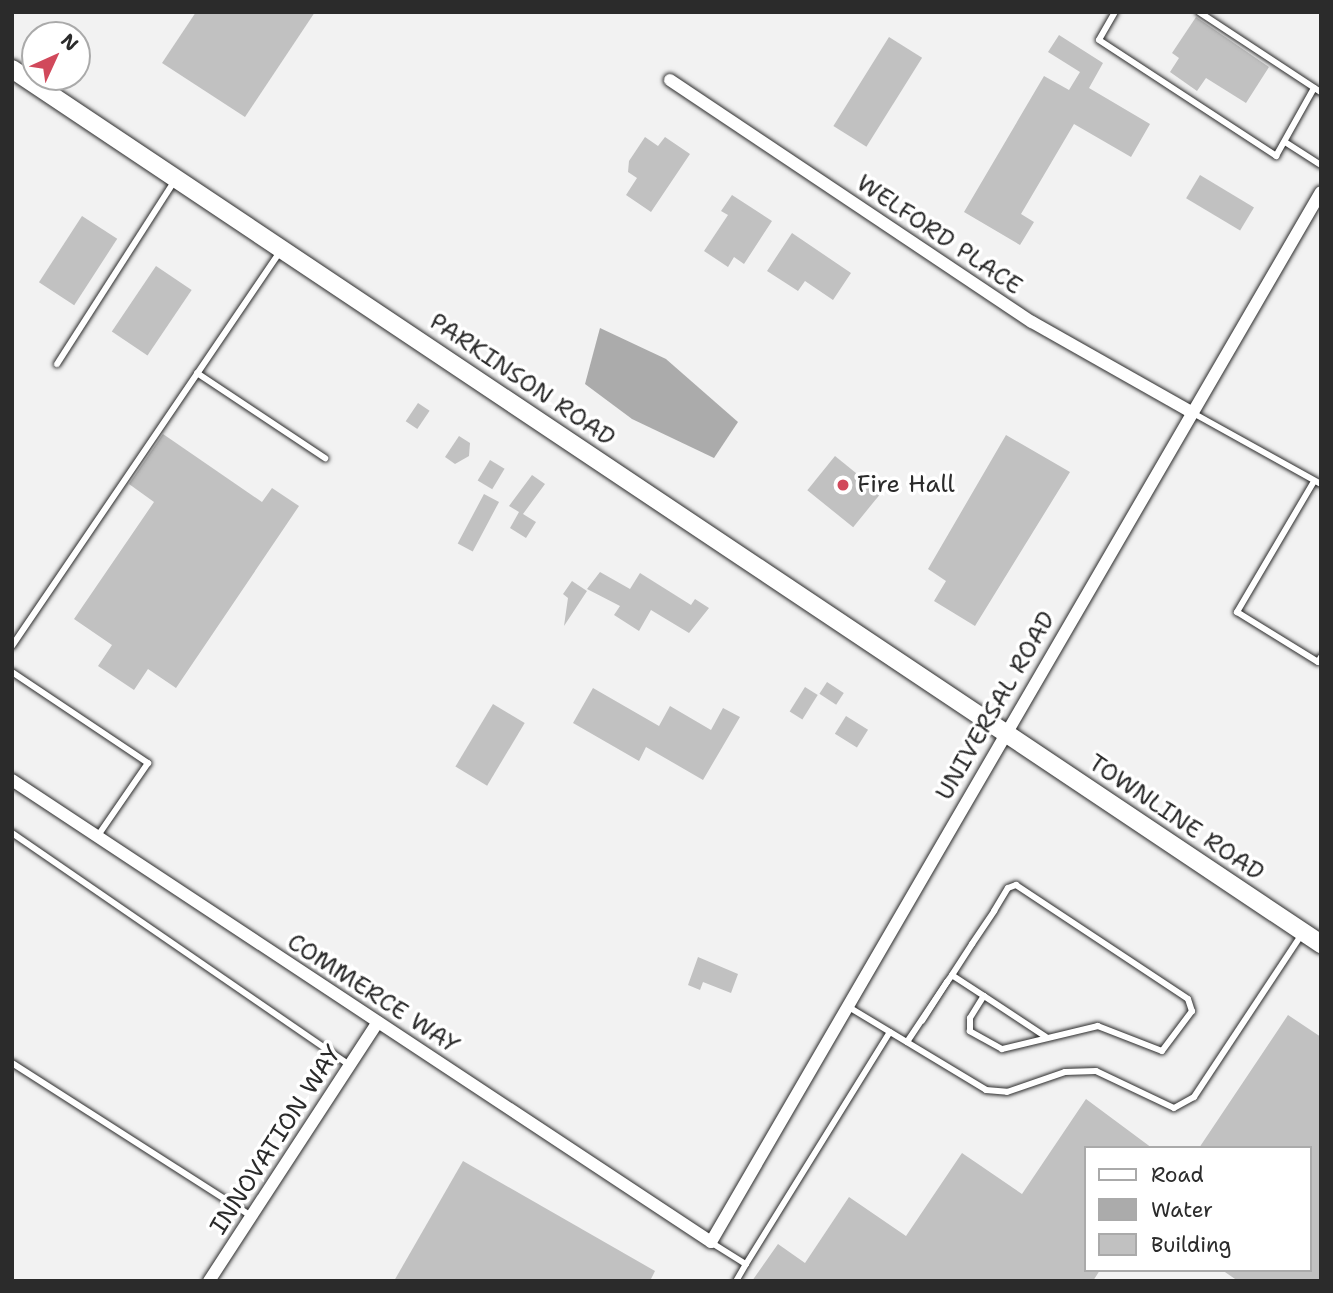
<!DOCTYPE html>
<html>
<head>
<meta charset="utf-8">
<style>
  body { margin:0 }
  #map { position:relative; width:1333px; height:1293px; overflow:hidden; background:#f2f2f2; font-family:"Shantell Sans",sans-serif }
  div>[style] { position:absolute }
  .water>* { inset:0; background:#ababab }
  .building>* { inset:0; background:#c1c1c1; transform-origin:0 0 }
  .roads { filter:drop-shadow(0 0 2px #2b2b2b) drop-shadow(0 0 2px #2b2b2b) }
  .lane>* { height:6px; margin:-3px; padding:0 3px; transform-origin:3px; border-radius:3px; background:#fff }
  .street>* { height:12px; margin:-6px; padding:0 6px; transform-origin:6px; border-radius:6px; background:#fff }
  .secondary>* { height:18px; margin:-9px; padding:0 9px; transform-origin:9px; border-radius:9px; background:#fff }
  .dots>* { width:19px; height:19px; translate:-50% -50%; box-sizing:border-box; border:4px solid #fff; border-radius:50% }
  span { translate:-50% -50%; white-space:nowrap; text-align:center; line-height:1.15; -webkit-text-stroke:7px #fff; paint-order:stroke }
  .street-label { font-size:24px; color:#2b2b2b }
  .poi-label { font-size:24px; color:#2b2b2b }
  .left { translate:0 -50%; text-align:left }
  .frame { position:absolute; inset:0; border:14px solid #2b2b2b; pointer-events:none }
  .legend { position:absolute; left:1084px; top:1146px; width:228px; height:126px; box-sizing:border-box; background:#fff; border:2px solid #aaa; margin:0; padding:9px 12px; list-style:none; font-size:21px; color:#2b2b2b }
  .legend li { display:flex; align-items:center; gap:14px; height:35px }
  .legend b { width:35px; border:2px solid #aaa }
  .north { position:absolute; left:21px; top:21px; width:70px; height:70px; box-sizing:border-box; background:#fff; border:2px solid #aaa; border-radius:50%; rotate:45deg; font-size:19px; font-weight:700; line-height:28px; text-align:center; color:#2b2b2b }
  .north::after { content:''; display:block; margin:auto; width:24px; height:32px; background:#d1495b; clip-path:polygon(50% 0,100% 100%,50% 72%,0 100%) }
</style>
</head>
<body>
<div id="map">
  <div class="water">
    <div style="clip-path:polygon(600px 328px,666px 359px,738px 422px,714px 458px,632px 419px,585px 384px)"></div>
  </div>
  <div class="building">
    <div style="clip-path:polygon(196px 12px,315px 12px,245px 117px,162px 63px)"></div>
    <div style="clip-path:polygon(1196px 17px,1269px 67px,1246px 103px,1206px 78px,1197px 91px,1170px 72px,1179px 58px,1172px 53px)"></div>
    <div style="clip-path:polygon(1059px 35px,1103px 63px,1089px 88px,1150px 124px,1131px 157px,1074px 124px,1021px 214px,1034px 222px,1020px 245px,964px 212px,1044px 76px,1069px 90px,1080px 72px,1048px 52px)"></div>
    <div style="left:889px;top:37px;width:39px;height:105px;rotate:32deg"></div>
    <div style="clip-path:polygon(645px 137px,658px 146px,665px 137px,690px 154px,651px 212px,626px 195px,637px 178px,628px 172px,629px 161px)"></div>
    <div style="left:1200px;top:175px;width:63px;height:27px;rotate:31deg"></div>
    <div style="clip-path:polygon(732px 195px,772px 221px,744px 264px,734px 257px,728px 267px,704px 251px,728px 215px,721px 211px)"></div>
    <div style="left:82px;top:216px;width:42px;height:79px;rotate:33deg"></div>
    <div style="clip-path:polygon(792px 233px,851px 273px,833px 300px,805px 281px,798px 291px,767px 271px)"></div>
    <div style="left:156px;top:266px;width:43px;height:79px;rotate:34deg"></div>
    <div style="left:418px;top:403px;width:14px;height:22px;rotate:34deg"></div>
    <div style="clip-path:polygon(163px 434px,262px 502px,272px 488px,299px 506px,176px 688px,148px 669px,134px 690px,98px 666px,112px 645px,74px 619px,154px 502px,129px 484px)"></div>
    <div style="clip-path:polygon(1006px 435px,1070px 472px,975px 626px,934px 601px,946px 581px,928px 569px)"></div>
    <div style="clip-path:polygon(459px 436px,470px 443px,469px 456px,455px 464px,445px 457px)"></div>
    <div style="left:835px;top:456px;width:59px;height:44px;rotate:39deg"></div>
    <div style="left:490px;top:460px;width:17px;height:24px;rotate:31deg"></div>
    <div style="clip-path:polygon(532px 475px,545px 484px,523px 514px,536px 522px,526px 538px,510px 528px,519px 512px,509px 506px)"></div>
    <div style="left:484px;top:494px;width:17px;height:56px;rotate:28deg"></div>
    <div style="clip-path:polygon(600px 572px,630px 589px,640px 573px,691px 605px,695px 599px,709px 608px,689px 633px,651px 610px,639px 631px,614px 615px,620px 606px,587px 589px)"></div>
    <div style="clip-path:polygon(572px 581px,587px 591px,564px 626px,568px 598px,563px 594px)"></div>
    <div style="left:827px;top:682px;width:20px;height:14px;rotate:33deg"></div>
    <div style="left:805px;top:687px;width:15px;height:29px;rotate:32deg"></div>
    <div style="clip-path:polygon(593px 688px,659px 726px,670px 706px,711px 730px,723px 708px,740px 717px,703px 780px,646px 747px,639px 761px,573px 723px)"></div>
    <div style="left:493px;top:704px;width:37px;height:73px;rotate:31deg"></div>
    <div style="left:846px;top:716px;width:26px;height:21px;rotate:32deg"></div>
    <div style="clip-path:polygon(698px 957px,738px 974px,731px 993px,703px 982px,700px 990px,688px 985px)"></div>
    <div style="clip-path:polygon(1288px 1015px,1321px 1037px,1321px 1281px,1238px 1281px,1222px 1270px,1310px 1270px,1310px 1148px,1199px 1148px)"></div>
    <div style="clip-path:polygon(1086px 1099px,1152px 1148px,1086px 1148px,1086px 1270px,1100px 1270px,1093px 1281px,752px 1281px,778px 1244px,805px 1263px,849px 1197px,906px 1236px,962px 1153px,1022px 1194px)"></div>
    <div style="clip-path:polygon(463px 1161px,655px 1271px,650px 1281px,394px 1281px)"></div>
  </div>
  <div class="roads">
    <div class="lane">
      <div style="left:1115px;top:12px;width:32px;rotate:120deg"></div>
      <div style="left:1099px;top:40px;width:212px;rotate:33.2deg"></div>
      <div style="left:1276px;top:156px;width:78px;rotate:-60.8deg"></div>
      <div style="left:1199px;top:12px;width:146px;rotate:33.3deg"></div>
      <div style="left:1285px;top:142px;width:43px;rotate:32.6deg"></div>
      <div style="left:57px;top:364px;width:219px;rotate:-57.3deg"></div>
      <div style="left:197px;top:373px;width:154px;rotate:33.6deg"></div>
      <div style="left:1193px;top:413px;width:146px;rotate:29deg"></div>
      <div style="left:1313px;top:483px;width:150px;rotate:120.5deg"></div>
      <div style="left:1237px;top:612px;width:95px;rotate:31.7deg"></div>
      <div style="left:1318px;top:662px;width:6px;rotate:-59deg"></div>
      <div style="left:12px;top:646px;width:477px;rotate:-55.8deg"></div>
      <div style="left:12px;top:672px;width:164px;rotate:33.8deg"></div>
      <div style="left:148px;top:763px;width:90px;rotate:124.6deg"></div>
      <div style="left:12px;top:833px;width:410px;rotate:34.5deg"></div>
      <div style="left:947px;top:982px;width:9px;rotate:-54deg"></div>
      <div style="left:952px;top:975px;width:37px;rotate:-57deg"></div>
      <div style="left:972px;top:944px;width:40px;rotate:-56deg"></div>
      <div style="left:994px;top:911px;width:27px;rotate:-59deg"></div>
      <div style="left:1008px;top:888px;width:9px;rotate:-21deg"></div>
      <div style="left:1016px;top:885px;width:206px;rotate:33.5deg"></div>
      <div style="left:1188px;top:999px;width:13px;rotate:72deg"></div>
      <div style="left:1192px;top:1011px;width:50px;rotate:126.9deg"></div>
      <div style="left:1162px;top:1051px;width:69px;rotate:-158.7deg"></div>
      <div style="left:1098px;top:1026px;width:99px;rotate:166.5deg"></div>
      <div style="left:1002px;top:1049px;width:37px;rotate:-151deg"></div>
      <div style="left:970px;top:1031px;width:13px;rotate:-90deg"></div>
      <div style="left:970px;top:1018px;width:26px;rotate:-58deg"></div>
      <div style="left:984px;top:996px;width:38px;rotate:-147deg"></div>
      <div style="left:984px;top:996px;width:74px;rotate:33.5deg"></div>
      <div style="left:847px;top:1006px;width:162px;rotate:31.1deg"></div>
      <div style="left:986px;top:1090px;width:21px;rotate:5deg"></div>
      <div style="left:1007px;top:1092px;width:61px;rotate:-19deg"></div>
      <div style="left:1065px;top:1072px;width:31px;rotate:-2deg"></div>
      <div style="left:1096px;top:1071px;width:86px;rotate:25.4deg"></div>
      <div style="left:1174px;top:1108px;width:23px;rotate:-29deg"></div>
      <div style="left:1194px;top:1097px;width:196px;rotate:-56.5deg"></div>
      <div style="left:907px;top:1042px;width:72px;rotate:-56.3deg"></div>
      <div style="left:947px;top:982px;width:46px;rotate:122.7deg"></div>
      <div style="left:12px;top:1063px;width:284px;rotate:32.6deg"></div>
      <div style="left:712px;top:1243px;width:40px;rotate:32deg"></div>
      <div style="left:746px;top:1264px;width:20px;rotate:120deg"></div>
      <div style="left:746px;top:1264px;width:273px;rotate:-58.2deg"></div>
    </div>
    <div class="street">
      <div style="left:670px;top:80px;width:435px;rotate:33.8deg"></div>
      <div style="left:1032px;top:322px;width:183px;rotate:29.5deg"></div>
      <div style="left:12px;top:780px;width:838px;rotate:33.46deg"></div>
      <div style="left:711px;top:1242px;width:1214px;rotate:-59.85deg"></div>
      <div style="left:209px;top:1281px;width:309px;rotate:-56.9deg"></div>
    </div>
    <div class="secondary">
      <div style="left:12px;top:69px;width:1575px;rotate:33.76deg"></div>
    </div>
  </div>
  <div class="dots">
    <div style="left:843px;top:485px;background:#d1495b"></div>
  </div>
  <div class="street-label">
    <span style="left:939px;top:235px;rotate:34deg">WELFORD PLACE</span>
    <span style="left:522px;top:380px;rotate:34deg">PARKINSON ROAD</span>
    <span style="left:996px;top:706px;rotate:-60deg">UNIVERSAL ROAD</span>
    <span style="left:1176px;top:818px;rotate:34deg">TOWNLINE ROAD</span>
    <span style="left:373px;top:994px;rotate:33deg">COMMERCE WAY</span>
    <span style="left:276px;top:1140px;rotate:-57deg">INNOVATION WAY</span>
  </div>
  <div class="poi-label">
    <span class="left" style="left:857px;top:485px">Fire Hall</span>
  </div>
  <div class="frame"></div>
  <ul class="legend">
  <li><b style="height:9px;background:#fff"></b>Road</li>
  <li><b style="height:19px;background:#ababab"></b>Water</li>
  <li><b style="height:19px;background:#c1c1c1"></b>Building</li>
  </ul>
  <div class="north">N</div>
</div>
</body>
</html>
